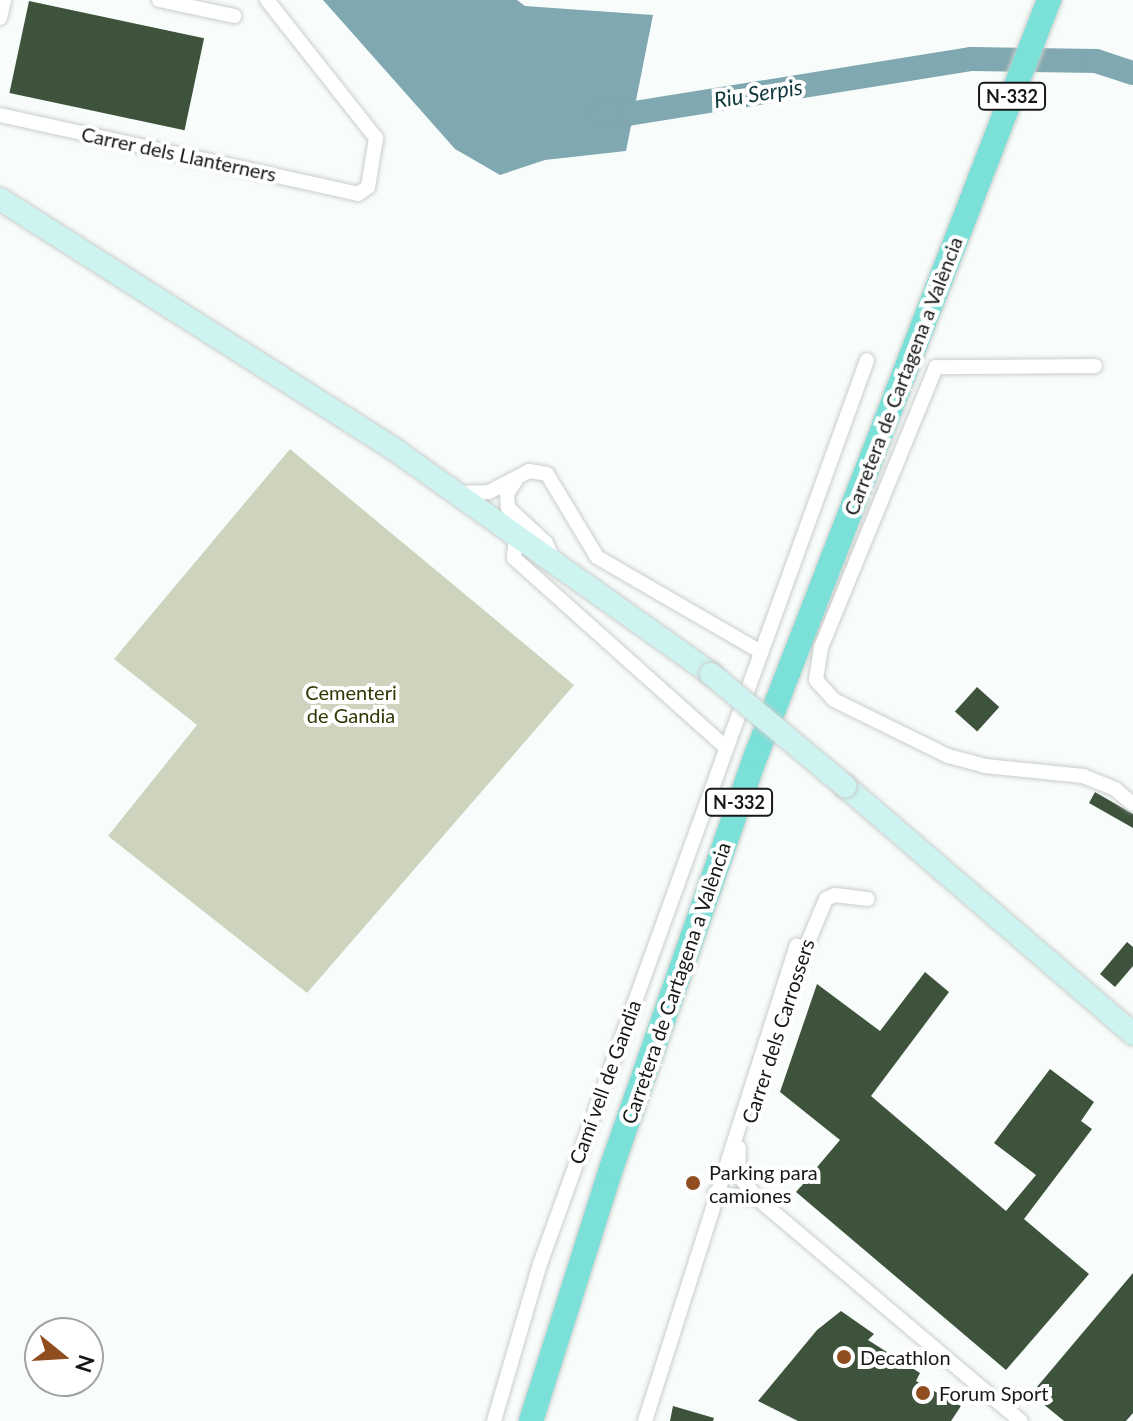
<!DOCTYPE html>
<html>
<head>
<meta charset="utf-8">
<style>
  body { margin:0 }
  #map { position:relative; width:1133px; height:1421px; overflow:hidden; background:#f8fdfb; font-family:Lato,sans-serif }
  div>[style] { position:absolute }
  .green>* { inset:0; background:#cdd3bd }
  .water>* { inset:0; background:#80a8b0 }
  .river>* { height:24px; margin:-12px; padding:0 12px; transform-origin:12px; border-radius:12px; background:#80a8b0 }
  .building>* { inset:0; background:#3e533c; transform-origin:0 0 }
  .roads { filter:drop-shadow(0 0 2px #c9cecc) drop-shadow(0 0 2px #c9cecc) }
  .minor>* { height:14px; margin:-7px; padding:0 7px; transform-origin:7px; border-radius:7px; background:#fff }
  .secondary>* { height:22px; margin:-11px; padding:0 11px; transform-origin:11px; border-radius:11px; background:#cdf4f1 }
  .trunk>* { height:24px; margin:-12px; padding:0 12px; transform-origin:12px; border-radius:12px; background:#7ae0d8 }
  .bridges { filter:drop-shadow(0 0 2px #c9cecc) drop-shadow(0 0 2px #c9cecc) }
  .secondary-bridge>* { height:22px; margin:-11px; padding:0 11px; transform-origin:11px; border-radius:11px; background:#cdf4f1 }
  .dots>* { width:22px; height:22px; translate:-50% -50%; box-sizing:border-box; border:4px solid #fff; border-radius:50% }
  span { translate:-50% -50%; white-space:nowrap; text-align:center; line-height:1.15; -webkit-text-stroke:8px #fff; paint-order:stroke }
  .shield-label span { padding:2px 6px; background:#fff; border:2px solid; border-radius:6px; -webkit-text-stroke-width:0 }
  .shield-label { font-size:18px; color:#171918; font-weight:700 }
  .street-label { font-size:20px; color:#171918 }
  .park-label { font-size:20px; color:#303903 }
  .poi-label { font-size:20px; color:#171918 }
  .left { translate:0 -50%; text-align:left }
  .water-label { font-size:22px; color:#0f373d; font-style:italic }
  .north { position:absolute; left:24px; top:1317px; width:80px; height:80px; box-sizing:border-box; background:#fff; border:2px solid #a2a3a3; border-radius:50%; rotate:108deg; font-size:22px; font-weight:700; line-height:32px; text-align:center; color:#171918 }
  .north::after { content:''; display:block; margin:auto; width:28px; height:36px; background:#904d1f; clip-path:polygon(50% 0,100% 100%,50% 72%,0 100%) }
</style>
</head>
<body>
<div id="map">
  <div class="green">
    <div style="clip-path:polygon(290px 449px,574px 685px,307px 993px,108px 836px,197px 725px,114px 659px)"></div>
  </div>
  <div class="water">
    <div style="clip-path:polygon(323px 0,517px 0,525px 6px,653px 15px,626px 151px,545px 160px,500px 175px,455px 149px)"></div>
  </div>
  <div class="river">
    <div style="left:602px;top:113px;width:26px;rotate:2deg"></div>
    <div style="left:628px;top:114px;width:348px;rotate:-9.1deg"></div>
    <div style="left:972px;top:59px;width:124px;rotate:0.9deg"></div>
    <div style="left:1096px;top:61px;width:39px;rotate:18deg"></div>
  </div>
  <div class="building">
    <div style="left:29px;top:1px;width:179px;height:94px;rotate:12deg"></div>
    <div style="left:977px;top:687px;width:30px;height:33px;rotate:42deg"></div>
    <div style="clip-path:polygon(1095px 792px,1133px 814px,1133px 828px,1089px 803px)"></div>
    <div style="clip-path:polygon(1127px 942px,1133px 947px,1133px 966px,1115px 987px,1100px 974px)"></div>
    <div style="clip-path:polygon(925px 972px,949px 992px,871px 1096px,1006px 1211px,1036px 1175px,994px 1143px,1050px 1069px,1094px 1102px,1081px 1121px,1092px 1129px,1024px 1219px,1089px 1274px,1006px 1370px,796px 1192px,840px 1140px,780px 1092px,817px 984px,880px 1031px)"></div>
    <div style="clip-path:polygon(1133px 1273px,1133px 1413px,1126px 1421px,1064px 1421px,1031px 1394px)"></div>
    <div style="clip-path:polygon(841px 1311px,874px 1334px,868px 1340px,920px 1373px,916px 1381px,961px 1406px,951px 1421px,798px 1421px,758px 1401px,817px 1330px)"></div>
    <div style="clip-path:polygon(673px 1406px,714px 1418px,713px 1421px,670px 1421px)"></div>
  </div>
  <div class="roads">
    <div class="minor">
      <div style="left:159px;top:0;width:77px;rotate:12deg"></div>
      <div style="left:0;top:18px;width:18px;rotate:-77deg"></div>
      <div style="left:0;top:115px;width:367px;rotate:12.4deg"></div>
      <div style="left:358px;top:194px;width:12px;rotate:-35deg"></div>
      <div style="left:368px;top:187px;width:50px;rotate:-80.7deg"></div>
      <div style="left:376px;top:138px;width:176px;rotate:-128.3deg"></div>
      <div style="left:1095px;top:366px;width:159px;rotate:179.6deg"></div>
      <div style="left:936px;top:367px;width:304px;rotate:112.3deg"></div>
      <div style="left:821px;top:648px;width:32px;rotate:99deg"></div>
      <div style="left:816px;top:680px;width:27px;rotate:48deg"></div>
      <div style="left:834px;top:700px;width:127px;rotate:26.2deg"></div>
      <div style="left:948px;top:756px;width:38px;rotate:15deg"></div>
      <div style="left:985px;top:766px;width:99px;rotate:5.8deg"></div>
      <div style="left:1083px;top:776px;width:35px;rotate:22deg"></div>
      <div style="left:1115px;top:789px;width:23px;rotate:40deg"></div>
      <div style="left:518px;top:477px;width:20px;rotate:123deg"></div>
      <div style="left:507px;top:494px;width:14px;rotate:86deg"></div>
      <div style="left:508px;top:508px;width:52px;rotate:42.6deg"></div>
      <div style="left:546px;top:543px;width:17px;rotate:66deg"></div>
      <div style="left:460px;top:493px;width:29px;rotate:-2deg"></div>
      <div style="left:489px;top:492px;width:45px;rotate:-27.7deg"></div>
      <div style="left:529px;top:471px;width:18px;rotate:9deg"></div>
      <div style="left:547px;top:474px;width:97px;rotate:58.9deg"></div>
      <div style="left:597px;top:557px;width:190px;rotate:30.1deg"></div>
      <div style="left:516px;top:534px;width:24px;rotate:95deg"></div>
      <div style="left:514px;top:558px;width:282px;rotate:41.8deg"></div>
      <div style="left:800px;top:961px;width:67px;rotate:-67.2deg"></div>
      <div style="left:826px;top:899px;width:10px;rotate:-24deg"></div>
      <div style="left:835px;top:895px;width:33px;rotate:7deg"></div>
      <div style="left:739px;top:1148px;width:27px;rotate:92deg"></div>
      <div style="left:738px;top:1175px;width:31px;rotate:50deg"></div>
      <div style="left:715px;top:1193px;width:43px;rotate:7.9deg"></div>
      <div style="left:758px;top:1199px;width:344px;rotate:40.2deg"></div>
      <div style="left:494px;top:1421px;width:164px;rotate:-73.7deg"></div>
      <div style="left:540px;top:1264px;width:961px;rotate:-70.11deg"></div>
      <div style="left:645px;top:1421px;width:499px;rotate:-72.3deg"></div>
    </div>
    <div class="secondary">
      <div style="left:0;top:199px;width:472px;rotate:32.4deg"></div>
      <div style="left:398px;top:452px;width:384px;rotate:35.3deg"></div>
      <div style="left:845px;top:786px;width:380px;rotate:40.7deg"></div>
    </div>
    <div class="trunk">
      <div style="left:531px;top:1421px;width:268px;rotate:-72.4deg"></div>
      <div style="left:612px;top:1166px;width:438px;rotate:-70.7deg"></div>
      <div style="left:757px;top:753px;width:808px;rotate:-68.8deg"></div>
    </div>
  </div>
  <div class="bridges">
    <div class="secondary-bridge">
      <div style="left:711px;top:674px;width:175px;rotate:39.9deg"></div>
    </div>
  </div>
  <div class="dots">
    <div style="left:693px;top:1183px;background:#904d1f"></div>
    <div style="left:844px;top:1357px;background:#904d1f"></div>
    <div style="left:923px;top:1393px;background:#904d1f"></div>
  </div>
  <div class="shield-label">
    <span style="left:1012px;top:96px">N-332</span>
    <span style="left:739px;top:802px">N-332</span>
  </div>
  <div class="street-label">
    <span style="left:179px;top:154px;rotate:12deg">Carrer dels Llanterners</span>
    <span style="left:903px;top:376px;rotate:-69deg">Carretera de Cartagena a València</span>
    <span style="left:676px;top:983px;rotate:-71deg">Carretera de Cartagena a València</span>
    <span style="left:778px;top:1031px;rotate:-72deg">Carrer dels Carrossers</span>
    <span style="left:605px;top:1082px;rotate:-70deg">Camí vell de Gandia</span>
  </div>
  <div class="park-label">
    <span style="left:351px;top:704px">Cementeri<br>de Gandia</span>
  </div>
  <div class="poi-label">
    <span class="left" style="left:709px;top:1184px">Parking para<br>camiones</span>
    <span class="left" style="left:860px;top:1357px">Decathlon</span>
    <span class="left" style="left:939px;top:1393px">Forum Sport</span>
  </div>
  <div class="water-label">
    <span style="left:758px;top:93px;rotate:-9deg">Riu Serpis</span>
  </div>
  <div class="north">N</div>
</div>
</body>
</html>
